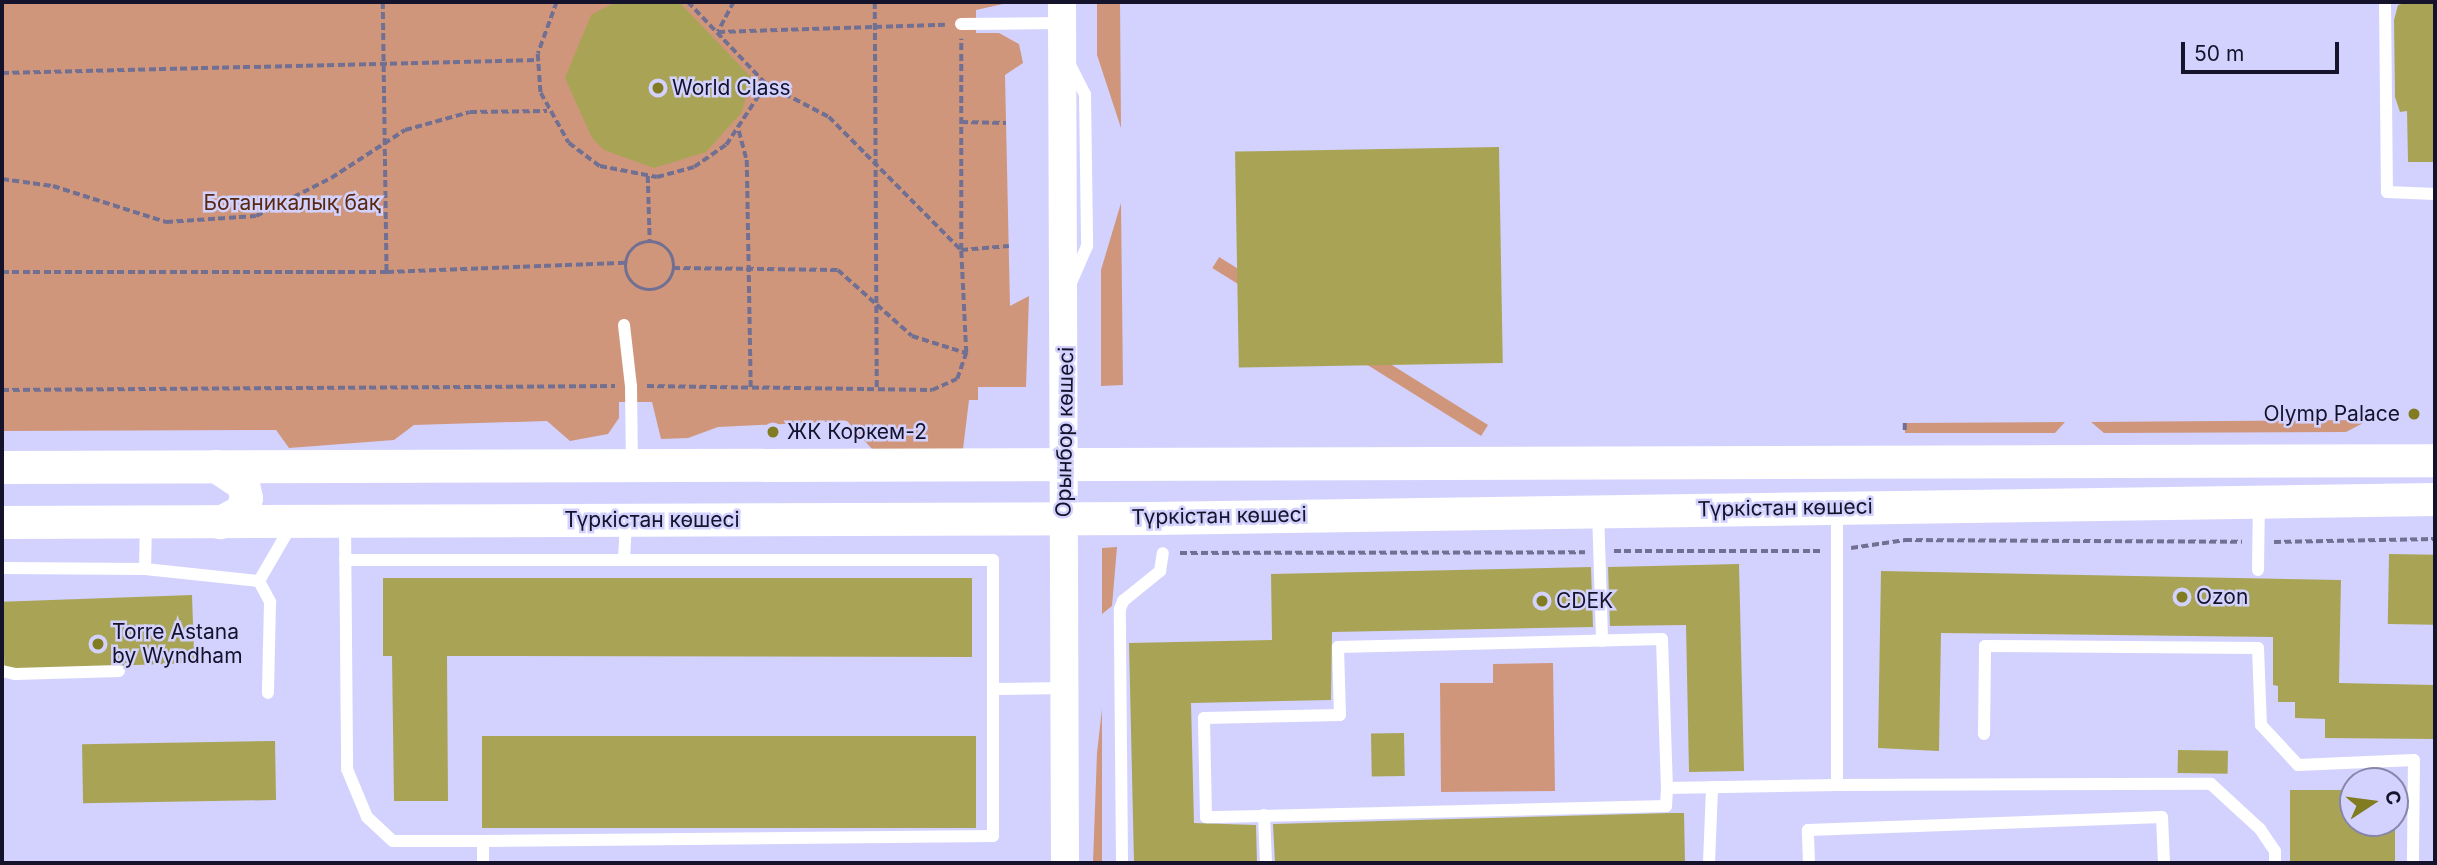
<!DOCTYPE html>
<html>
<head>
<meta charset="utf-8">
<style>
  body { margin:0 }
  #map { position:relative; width:2437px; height:865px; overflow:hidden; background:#d3d2fe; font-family:Inter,sans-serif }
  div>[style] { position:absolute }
  .green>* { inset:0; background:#cf967b; transform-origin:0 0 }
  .building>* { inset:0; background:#a9a455; transform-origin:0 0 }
  .path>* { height:3.5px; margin-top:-1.75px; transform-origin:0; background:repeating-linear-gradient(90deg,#727092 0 7px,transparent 0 10.5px) }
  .path>.ring { margin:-1.75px; padding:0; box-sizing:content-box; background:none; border:3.5px solid #727092; border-radius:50% }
  .service>* { height:12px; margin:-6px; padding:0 6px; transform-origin:6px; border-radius:6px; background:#fff }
  .tertiary>* { height:28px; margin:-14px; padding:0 14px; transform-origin:14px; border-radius:14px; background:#fff }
  .secondary>* { height:33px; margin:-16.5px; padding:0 16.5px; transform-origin:16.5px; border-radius:16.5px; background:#fff }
  .dots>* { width:19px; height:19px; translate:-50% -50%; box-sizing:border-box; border:4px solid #d3d2fe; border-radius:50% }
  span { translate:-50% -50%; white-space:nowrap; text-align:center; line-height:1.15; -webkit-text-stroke:5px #d3d2fe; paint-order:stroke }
  .poi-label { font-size:21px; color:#15122c }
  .left { translate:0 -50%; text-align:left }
  .right { translate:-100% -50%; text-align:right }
  .park-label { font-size:21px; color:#582810 }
  .street-label { font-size:21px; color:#15122c }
  .frame { position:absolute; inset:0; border:4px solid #15122c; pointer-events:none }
  .north { position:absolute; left:2339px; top:767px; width:70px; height:70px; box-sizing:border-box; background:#d3d2fe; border:2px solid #8785aa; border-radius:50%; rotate:77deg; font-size:19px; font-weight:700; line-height:28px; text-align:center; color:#15122c }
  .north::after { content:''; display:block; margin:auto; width:24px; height:32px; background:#817b21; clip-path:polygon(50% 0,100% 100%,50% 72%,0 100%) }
  .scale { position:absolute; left:2181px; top:42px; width:158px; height:32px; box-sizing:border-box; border:4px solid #15122c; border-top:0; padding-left:9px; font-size:21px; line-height:24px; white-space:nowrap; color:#15122c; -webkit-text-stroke:5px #d3d2fe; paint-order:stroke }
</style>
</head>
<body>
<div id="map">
  <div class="green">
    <div style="clip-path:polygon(2px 2px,1012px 2px,976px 10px,976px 33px,999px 33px,1019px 44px,1023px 63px,1005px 75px,1010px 306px,1029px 296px,1026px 387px,978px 387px,978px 400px,969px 400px,963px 449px,872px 449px,847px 421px,718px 427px,688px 438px,661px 439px,652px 402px,619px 402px,619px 418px,608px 434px,570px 441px,547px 421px,414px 425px,394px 440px,289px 448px,276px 430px,2px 431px)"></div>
    <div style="clip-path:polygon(1097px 2px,1120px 2px,1121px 128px,1097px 55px)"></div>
    <div style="clip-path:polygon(1121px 203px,1123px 385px,1101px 386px,1101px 270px)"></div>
    <div style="clip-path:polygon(2369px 420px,2346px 432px,2104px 433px,2091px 422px)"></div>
    <div style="clip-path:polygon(2065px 422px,2055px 433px,1905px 433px,1905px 423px)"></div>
    <div style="left:1488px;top:425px;width:13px;height:317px;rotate:122deg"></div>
    <div style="clip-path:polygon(1117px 547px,1112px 606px,1102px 614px,1102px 548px)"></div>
    <div style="clip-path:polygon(1553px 663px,1555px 791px,1441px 792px,1440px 683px,1493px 683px,1493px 664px)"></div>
    <div style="clip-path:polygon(1102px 709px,1102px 863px,1093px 863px,1097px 753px)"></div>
  </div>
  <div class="building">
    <div style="clip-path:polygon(616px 2px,680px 3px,751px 77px,742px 112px,706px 152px,654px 168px,604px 150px,592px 138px,565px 78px,591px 15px)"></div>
    <div style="clip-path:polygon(2408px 2px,2435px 2px,2435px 162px,2408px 162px,2407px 111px,2400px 112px,2395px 97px,2394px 20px,2398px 5px)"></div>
    <div style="left:1499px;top:147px;width:216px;height:264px;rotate:89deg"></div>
    <div style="left:2389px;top:554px;width:46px;height:70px;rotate:1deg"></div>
    <div style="clip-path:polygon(1739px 564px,1744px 771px,1689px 772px,1686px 625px,1610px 626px,1608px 567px)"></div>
    <div style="clip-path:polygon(1591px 567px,1593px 627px,1332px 632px,1331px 700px,1191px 703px,1194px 823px,1256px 825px,1257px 863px,1134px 863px,1129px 643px,1272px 640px,1271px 574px)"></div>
    <div style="clip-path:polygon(1881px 571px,2341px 580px,2339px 683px,2435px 685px,2435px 739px,2325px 738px,2325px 719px,2295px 718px,2295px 702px,2278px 702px,2278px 686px,2273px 685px,2273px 637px,1941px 633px,1939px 751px,1878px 748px)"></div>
    <div style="clip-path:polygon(383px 578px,972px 578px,972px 657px,447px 656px,448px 801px,394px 801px,392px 656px,383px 656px)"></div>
    <div style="left:192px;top:595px;width:68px;height:190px;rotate:88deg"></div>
    <div style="left:1404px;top:733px;width:43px;height:33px;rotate:89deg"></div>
    <div style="left:482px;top:736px;width:494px;height:92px"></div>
    <div style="left:275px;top:741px;width:59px;height:193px;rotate:89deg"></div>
    <div style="left:2178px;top:750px;width:50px;height:23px;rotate:1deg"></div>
    <div style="clip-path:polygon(2290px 790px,2353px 790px,2353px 823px,2395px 823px,2395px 863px,2290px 863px)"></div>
    <div style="clip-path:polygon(1671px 813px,1684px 813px,1685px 863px,1275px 863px,1273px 824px)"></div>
  </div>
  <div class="path">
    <div style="left:383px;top:2px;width:270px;rotate:89.2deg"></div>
    <div style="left:557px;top:2px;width:55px;rotate:110.1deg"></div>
    <div style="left:538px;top:54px;width:39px;rotate:86deg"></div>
    <div style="left:541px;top:93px;width:57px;rotate:60.8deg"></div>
    <div style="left:569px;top:143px;width:39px;rotate:37deg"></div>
    <div style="left:600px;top:166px;width:58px;rotate:10.9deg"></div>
    <div style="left:657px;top:177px;width:38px;rotate:-15deg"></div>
    <div style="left:694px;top:167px;width:39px;rotate:-35deg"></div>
    <div style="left:726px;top:145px;width:73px;rotate:-56.7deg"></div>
    <div style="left:688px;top:2px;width:113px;rotate:46.4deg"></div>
    <div style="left:766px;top:84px;width:71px;rotate:27.6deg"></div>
    <div style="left:829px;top:117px;width:187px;rotate:45.2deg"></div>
    <div style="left:961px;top:250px;width:48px;rotate:-4.8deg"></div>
    <div style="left:734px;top:2px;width:34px;rotate:118deg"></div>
    <div style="left:718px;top:32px;width:227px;rotate:-1.8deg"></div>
    <div style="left:875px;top:2px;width:387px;rotate:89.7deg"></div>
    <div style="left:2px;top:73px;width:536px;rotate:-1.39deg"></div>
    <div style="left:961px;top:122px;width:45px;rotate:1.3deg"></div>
    <div style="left:739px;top:131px;width:30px;rotate:75deg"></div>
    <div style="left:747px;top:160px;width:228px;rotate:89deg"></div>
    <div style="left:648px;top:176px;width:66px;rotate:88.3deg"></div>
    <div style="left:2px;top:179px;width:51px;rotate:7.8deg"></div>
    <div style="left:53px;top:186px;width:119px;rotate:17.7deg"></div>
    <div style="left:166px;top:222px;width:90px;rotate:-3.8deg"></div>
    <div style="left:256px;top:216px;width:84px;rotate:-26.9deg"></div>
    <div style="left:331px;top:178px;width:88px;rotate:-33deg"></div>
    <div style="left:405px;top:130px;width:67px;rotate:-15.5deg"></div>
    <div style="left:470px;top:112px;width:77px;rotate:-0.7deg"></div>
    <div class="ring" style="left:626px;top:242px;width:44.5px;height:44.5px"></div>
    <div style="left:673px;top:268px;width:165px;rotate:0.7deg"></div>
    <div style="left:838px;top:270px;width:99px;rotate:41.7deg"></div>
    <div style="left:912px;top:336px;width:57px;rotate:17.5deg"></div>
    <div style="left:2px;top:272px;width:385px"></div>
    <div style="left:387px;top:272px;width:239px;rotate:-2.2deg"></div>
    <div style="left:647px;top:386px;width:285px;rotate:0.8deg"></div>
    <div style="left:932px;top:390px;width:27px;rotate:-24deg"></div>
    <div style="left:957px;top:379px;width:28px;rotate:-71deg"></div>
    <div style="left:966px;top:353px;width:103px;rotate:-92.8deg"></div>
    <div style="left:961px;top:250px;width:211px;rotate:-90deg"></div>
    <div style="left:2px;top:390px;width:613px;rotate:-0.37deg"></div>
    <div style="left:1905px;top:423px;width:10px;rotate:90deg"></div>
    <div style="left:2274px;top:542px;width:161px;rotate:-1.1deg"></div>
    <div style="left:1851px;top:548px;width:55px;rotate:-8.4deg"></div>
    <div style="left:1905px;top:540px;width:337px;rotate:0.3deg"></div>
    <div style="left:1614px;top:551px;width:209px"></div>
    <div style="left:1180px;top:553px;width:405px;rotate:-0.1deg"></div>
  </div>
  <div class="service">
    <div style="left:2385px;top:2px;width:190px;rotate:89.4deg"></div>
    <div style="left:2387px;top:192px;width:48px;rotate:2.4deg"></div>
    <div style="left:961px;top:24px;width:101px;rotate:-0.6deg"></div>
    <div style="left:1069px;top:63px;width:35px;rotate:63deg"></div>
    <div style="left:1085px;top:94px;width:152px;rotate:89.2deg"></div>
    <div style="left:1087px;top:246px;width:40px;rotate:113.4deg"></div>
    <div style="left:624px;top:325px;width:61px;rotate:83.5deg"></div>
    <div style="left:631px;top:386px;width:78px;rotate:89.3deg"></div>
    <div style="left:1837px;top:508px;width:277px;rotate:90deg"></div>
    <div style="left:1837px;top:785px;width:374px;rotate:-0.2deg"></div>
    <div style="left:2211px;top:784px;width:67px;rotate:42.6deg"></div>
    <div style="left:2260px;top:829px;width:27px;rotate:56deg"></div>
    <div style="left:2275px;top:851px;width:12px;rotate:90deg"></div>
    <div style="left:1598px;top:511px;width:130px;rotate:88.2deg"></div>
    <div style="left:345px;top:524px;width:245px;rotate:89.5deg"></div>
    <div style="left:347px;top:769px;width:52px;rotate:67.4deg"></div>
    <div style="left:367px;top:817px;width:35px;rotate:43deg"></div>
    <div style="left:393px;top:841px;width:90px"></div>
    <div style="left:483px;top:841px;width:22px;rotate:90deg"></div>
    <div style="left:345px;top:560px;width:648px"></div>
    <div style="left:993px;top:560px;width:276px;rotate:90deg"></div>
    <div style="left:993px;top:836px;width:510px;rotate:179.44deg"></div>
    <div style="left:624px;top:560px;width:38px;rotate:-87deg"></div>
    <div style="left:2px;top:568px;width:143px;rotate:0.4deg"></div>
    <div style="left:145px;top:569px;width:115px;rotate:6deg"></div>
    <div style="left:259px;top:581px;width:24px;rotate:62deg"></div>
    <div style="left:270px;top:602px;width:91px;rotate:91.3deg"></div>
    <div style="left:145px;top:569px;width:47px;rotate:-88.8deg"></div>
    <div style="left:2258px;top:570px;width:68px;rotate:-89.2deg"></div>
    <div style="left:259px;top:581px;width:66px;rotate:-59.9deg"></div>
    <div style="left:2px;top:671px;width:13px;rotate:13deg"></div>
    <div style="left:15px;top:674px;width:104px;rotate:-1.7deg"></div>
    <div style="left:993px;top:689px;width:72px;rotate:-0.8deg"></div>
    <div style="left:1984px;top:734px;width:88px;rotate:-89.3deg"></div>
    <div style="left:1985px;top:646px;width:273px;rotate:0.4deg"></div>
    <div style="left:2258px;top:648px;width:77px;rotate:87.8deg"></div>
    <div style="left:2261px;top:725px;width:54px;rotate:47.2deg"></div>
    <div style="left:2298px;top:765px;width:116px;rotate:-2.5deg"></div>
    <div style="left:2414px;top:760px;width:103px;rotate:90.6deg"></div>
    <div style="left:1667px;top:788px;width:18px;rotate:93deg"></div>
    <div style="left:1666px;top:806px;width:460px;rotate:178.6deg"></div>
    <div style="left:1206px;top:817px;width:99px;rotate:-91.2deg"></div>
    <div style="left:1204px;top:718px;width:136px;rotate:-1.3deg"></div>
    <div style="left:1340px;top:715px;width:68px;rotate:-91.7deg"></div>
    <div style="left:1338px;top:647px;width:324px;rotate:-1.4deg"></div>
    <div style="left:1662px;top:639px;width:149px;rotate:88.1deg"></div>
    <div style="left:1667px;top:788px;width:170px;rotate:-1deg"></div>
    <div style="left:1264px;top:815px;width:48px;rotate:87.6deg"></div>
    <div style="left:1122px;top:863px;width:254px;rotate:-90.5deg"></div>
    <div style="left:1120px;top:609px;width:9px;rotate:-69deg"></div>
    <div style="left:1123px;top:601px;width:48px;rotate:-39deg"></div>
    <div style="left:1160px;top:571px;width:18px;rotate:-81deg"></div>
    <div style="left:1709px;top:863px;width:76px;rotate:-87.7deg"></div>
    <div style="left:1809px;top:863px;width:33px;rotate:-92deg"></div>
    <div style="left:1808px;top:830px;width:354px;rotate:-2.1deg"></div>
    <div style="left:2162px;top:817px;width:46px;rotate:87.5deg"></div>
  </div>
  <div class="tertiary">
    <div style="left:1062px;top:2px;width:861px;rotate:89.8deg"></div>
  </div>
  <div class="secondary">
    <div style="left:216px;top:466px;width:32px;rotate:34deg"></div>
    <div style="left:243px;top:484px;width:14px;rotate:78deg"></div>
    <div style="left:246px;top:498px;width:14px;rotate:111deg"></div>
    <div style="left:241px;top:511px;width:24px;rotate:152deg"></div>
    <div style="left:2px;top:467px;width:2433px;rotate:-0.16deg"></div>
    <div style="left:2px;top:522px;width:1151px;rotate:-0.2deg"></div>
    <div style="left:1153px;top:518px;width:1282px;rotate:-0.85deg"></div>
  </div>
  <div class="dots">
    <div style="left:658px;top:88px;background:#817b21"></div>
    <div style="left:2414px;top:414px;background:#817b21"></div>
    <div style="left:773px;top:432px;background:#817b21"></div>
    <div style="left:2182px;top:597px;background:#817b21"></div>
    <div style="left:1542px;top:601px;background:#817b21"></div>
    <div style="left:98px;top:644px;background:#817b21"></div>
  </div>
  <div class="poi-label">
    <span class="left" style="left:672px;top:88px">World Class</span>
    <span class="right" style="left:2400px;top:414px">Olymp Palace</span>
    <span class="left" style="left:787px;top:432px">ЖК Коркем-2</span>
    <span class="left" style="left:2196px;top:597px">Ozon</span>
    <span class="left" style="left:1556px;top:601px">CDEK</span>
    <span class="left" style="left:112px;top:644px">Torre Astana<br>by Wyndham</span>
  </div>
  <div class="park-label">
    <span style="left:292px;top:203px">Ботаникалық бақ</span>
  </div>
  <div class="street-label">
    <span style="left:1065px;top:432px;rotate:-89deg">Орынбор көшесі</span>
    <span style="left:1785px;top:508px;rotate:-1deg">Түркістан көшесі</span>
    <span style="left:1219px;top:516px;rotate:-1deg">Түркістан көшесі</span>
    <span style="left:652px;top:520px">Түркістан көшесі</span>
  </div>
  <div class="frame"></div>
  <div class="north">С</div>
  <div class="scale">50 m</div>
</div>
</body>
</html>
